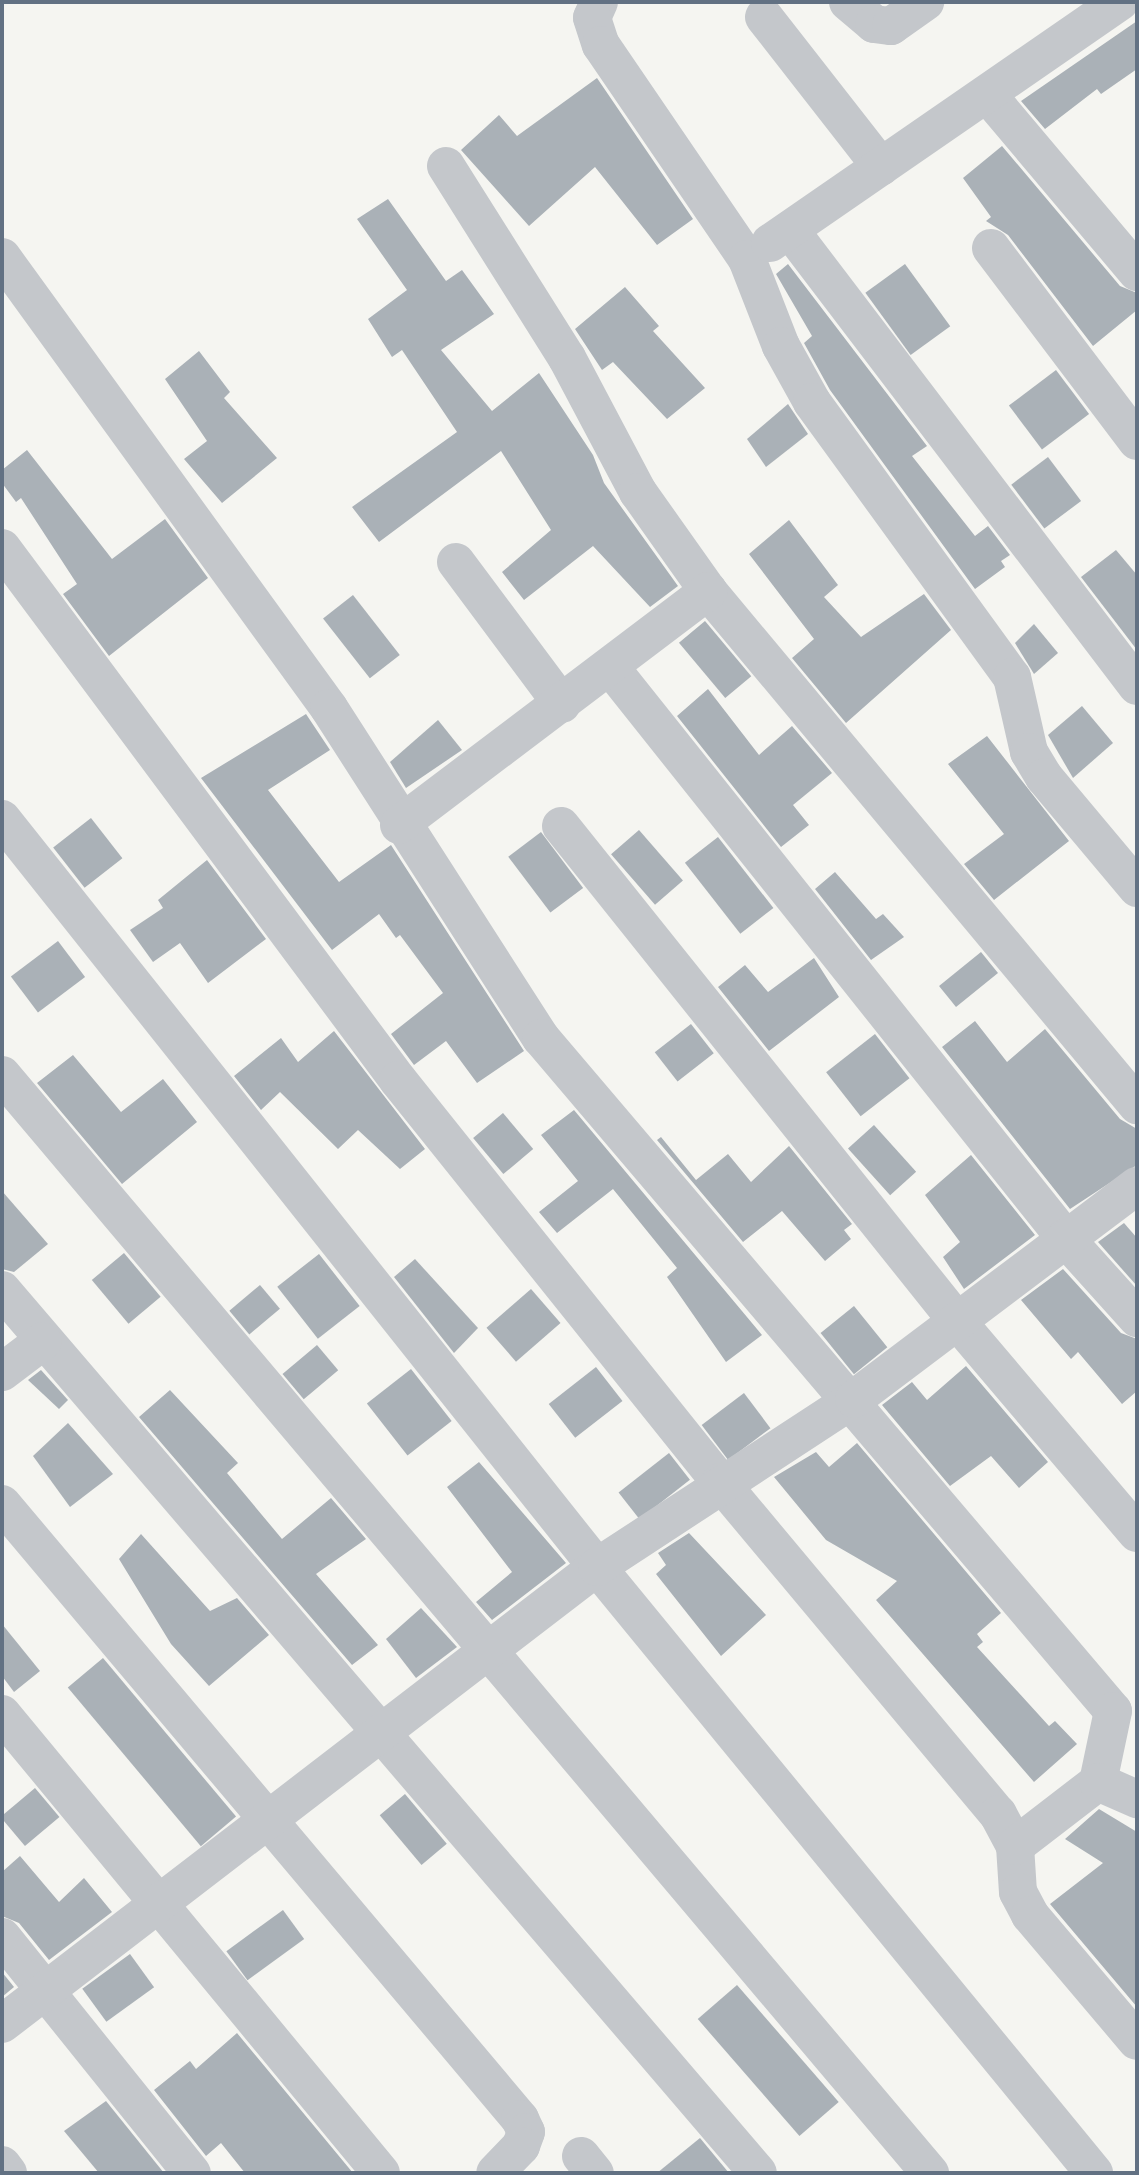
<!DOCTYPE html>
<html>
<head>
<meta charset="utf-8">
<style>
  body { margin:0 }
  #map { position:relative; width:1139px; height:2175px; overflow:hidden; background:#f5f5f1; font-family:Quicksand,sans-serif }
  div>[style] { position:absolute }
  .building>* { inset:0; background:#aab1b7; transform-origin:0 0 }
  .minor>* { height:38px; margin:-19px; padding:0 19px; transform-origin:19px; border-radius:19px; background:#c4c7cb }
  span { translate:-50% -50%; white-space:nowrap; text-align:center; line-height:1.15; -webkit-text-stroke:7px #fff; paint-order:stroke }
  .frame { position:absolute; inset:0; border:4px solid #627183; pointer-events:none }
</style>
</head>
<body>
<div id="map">
  <div class="building">
    <div style="clip-path:polygon(1137px 21px,1137px 69px,1101px 94px,1097px 89px,1045px 129px,1021px 101px)"></div>
    <div style="clip-path:polygon(597px 78px,693px 219px,657px 245px,595px 167px,529px 226px,461px 150px,499px 115px,517px 136px)"></div>
    <div style="clip-path:polygon(1002px 146px,1120px 286px,1137px 293px,1137px 310px,1093px 346px,1008px 235px,986px 221px,991px 217px,963px 178px)"></div>
    <div style="clip-path:polygon(388px 199px,446px 281px,462px 270px,494px 314px,441px 350px,492px 411px,539px 373px,593px 455px,604px 483px,678px 586px,650px 607px,593px 546px,524px 600px,502px 572px,551px 530px,501px 451px,379px 542px,352px 507px,457px 432px,402px 350px,392px 357px,368px 319px,407px 290px,357px 219px)"></div>
    <div style="clip-path:polygon(788px 264px,927px 446px,912px 456px,975px 536px,988px 526px,1010px 555px,1001px 561px,1005px 567px,975px 589px,830px 390px,804px 343px,812px 336px,776px 274px)"></div>
    <div style="left:905px;top:264px;width:77px;height:49px;rotate:54deg"></div>
    <div style="clip-path:polygon(625px 287px,659px 326px,653px 331px,705px 388px,667px 419px,613px 362px,602px 370px,575px 329px)"></div>
    <div style="clip-path:polygon(199px 351px,230px 392px,224px 398px,277px 458px,222px 503px,184px 459px,207px 441px,165px 379px)"></div>
    <div style="left:1056px;top:370px;width:55px;height:59px;rotate:53deg"></div>
    <div style="clip-path:polygon(788px 404px,808px 434px,766px 467px,747px 439px)"></div>
    <div style="clip-path:polygon(27px 450px,112px 559px,165px 519px,208px 578px,109px 656px,63px 594px,77px 584px,21px 498px,16px 502px,2px 483px,2px 470px)"></div>
    <div style="left:1048px;top:457px;width:55px;height:46px;rotate:53deg"></div>
    <div style="clip-path:polygon(789px 520px,838px 585px,824px 597px,861px 637px,924px 594px,951px 630px,846px 723px,792px 658px,814px 639px,749px 554px)"></div>
    <div style="clip-path:polygon(1116px 550px,1137px 575px,1137px 650px,1081px 577px)"></div>
    <div style="left:353px;top:595px;width:76px;height:38px;rotate:52deg"></div>
    <div style="left:705px;top:621px;width:72px;height:34px;rotate:50deg"></div>
    <div style="clip-path:polygon(1034px 624px,1058px 653px,1034px 674px,1015px 643px)"></div>
    <div style="clip-path:polygon(708px 689px,759px 755px,792px 726px,832px 773px,793px 805px,809px 825px,781px 847px,677px 716px)"></div>
    <div style="clip-path:polygon(1082px 706px,1113px 743px,1073px 778px,1048px 735px)"></div>
    <div style="clip-path:polygon(306px 714px,330px 750px,268px 790px,339px 882px,391px 845px,524px 1051px,477px 1083px,446px 1041px,414px 1065px,391px 1034px,443px 993px,400px 935px,396px 938px,379px 914px,332px 950px,201px 778px)"></div>
    <div style="clip-path:polygon(438px 720px,462px 750px,406px 788px,390px 762px)"></div>
    <div style="clip-path:polygon(987px 736px,1069px 841px,994px 900px,964px 864px,1004px 834px,948px 764px)"></div>
    <div style="left:91px;top:818px;width:51px;height:48px;rotate:52deg"></div>
    <div style="left:639px;top:830px;width:67px;height:37px;rotate:49deg"></div>
    <div style="left:541px;top:832px;width:70px;height:41px;rotate:53deg"></div>
    <div style="left:718px;top:837px;width:90px;height:42px;rotate:52deg"></div>
    <div style="clip-path:polygon(207px 860px,266px 939px,208px 983px,180px 943px,153px 962px,130px 930px,163px 908px,158px 900px)"></div>
    <div style="clip-path:polygon(835px 872px,876px 919px,883px 914px,904px 937px,871px 960px,815px 889px)"></div>
    <div style="left:58px;top:941px;width:45px;height:59px;rotate:53deg"></div>
    <div style="left:981px;top:952px;width:27px;height:54px;rotate:51deg"></div>
    <div style="clip-path:polygon(814px 958px,839px 997px,769px 1051px,718px 987px,745px 965px,768px 992px)"></div>
    <div style="clip-path:polygon(975px 1021px,1007px 1062px,1045px 1029px,1120px 1119px,1137px 1129px,1137px 1165px,1070px 1209px,942px 1047px)"></div>
    <div style="left:691px;top:1024px;width:37px;height:46px;rotate:52deg"></div>
    <div style="clip-path:polygon(334px 1031px,425px 1149px,400px 1169px,358px 1130px,338px 1149px,280px 1092px,261px 1110px,234px 1076px,281px 1038px,298px 1062px)"></div>
    <div style="left:875px;top:1034px;width:56px;height:62px;rotate:52deg"></div>
    <div style="clip-path:polygon(73px 1055px,121px 1112px,163px 1079px,197px 1122px,122px 1184px,37px 1083px)"></div>
    <div style="clip-path:polygon(574px 1110px,762px 1335px,726px 1362px,667px 1277px,677px 1268px,613px 1189px,557px 1233px,539px 1212px,578px 1181px,541px 1135px)"></div>
    <div style="left:503px;top:1113px;width:47px;height:39px;rotate:50deg"></div>
    <div style="left:874px;top:1125px;width:63px;height:35px;rotate:48deg"></div>
    <div style="clip-path:polygon(661px 1137px,696px 1180px,728px 1154px,751px 1182px,789px 1146px,852px 1224px,844px 1230px,851px 1239px,825px 1261px,782px 1211px,743px 1242px,657px 1140px)"></div>
    <div style="clip-path:polygon(971px 1155px,1035px 1235px,964px 1289px,943px 1257px,960px 1242px,925px 1195px)"></div>
    <div style="clip-path:polygon(2px 1191px,48px 1244px,14px 1272px,2px 1269px)"></div>
    <div style="clip-path:polygon(1124px 1223px,1137px 1238px,1137px 1286px,1098px 1242px)"></div>
    <div style="left:124px;top:1253px;width:57px;height:42px;rotate:50deg"></div>
    <div style="left:319px;top:1254px;width:66px;height:53px;rotate:52deg"></div>
    <div style="clip-path:polygon(415px 1259px,478px 1328px,454px 1353px,394px 1277px)"></div>
    <div style="clip-path:polygon(1063px 1269px,1121px 1333px,1137px 1339px,1137px 1391px,1122px 1404px,1078px 1352px,1071px 1359px,1021px 1300px)"></div>
    <div style="left:260px;top:1285px;width:31px;height:40px;rotate:50deg"></div>
    <div style="left:531px;top:1289px;width:45px;height:59px;rotate:49deg"></div>
    <div style="left:854px;top:1306px;width:53px;height:43px;rotate:51deg"></div>
    <div style="left:317px;top:1345px;width:33px;height:45px;rotate:50deg"></div>
    <div style="clip-path:polygon(966px 1366px,1048px 1462px,1019px 1488px,991px 1456px,950px 1486px,882px 1405px,912px 1382px,927px 1400px)"></div>
    <div style="left:596px;top:1367px;width:43px;height:60px;rotate:52deg"></div>
    <div style="left:411px;top:1369px;width:66px;height:56px;rotate:52deg"></div>
    <div style="clip-path:polygon(41px 1370px,68px 1400px,59px 1409px,28px 1380px)"></div>
    <div style="clip-path:polygon(170px 1390px,238px 1463px,227px 1473px,282px 1539px,331px 1498px,366px 1539px,316px 1574px,378px 1645px,352px 1665px,139px 1417px)"></div>
    <div style="left:744px;top:1393px;width:44px;height:53px;rotate:53deg"></div>
    <div style="clip-path:polygon(68px 1423px,113px 1474px,70px 1507px,33px 1456px)"></div>
    <div style="clip-path:polygon(857px 1443px,1001px 1613px,977px 1634px,983px 1642px,977px 1647px,1049px 1726px,1055px 1721px,1077px 1744px,1034px 1782px,876px 1600px,897px 1581px,826px 1540px,774px 1477px,816px 1452px,829px 1467px)"></div>
    <div style="left:669px;top:1453px;width:34px;height:64px;rotate:52deg"></div>
    <div style="clip-path:polygon(479px 1462px,566px 1563px,492px 1620px,476px 1602px,512px 1572px,447px 1487px)"></div>
    <div style="clip-path:polygon(689px 1533px,766px 1615px,721px 1656px,656px 1574px,666px 1565px,658px 1553px)"></div>
    <div style="clip-path:polygon(141px 1534px,210px 1611px,237px 1598px,269px 1635px,209px 1686px,171px 1644px,119px 1559px)"></div>
    <div style="clip-path:polygon(421px 1608px,457px 1647px,416px 1678px,386px 1639px)"></div>
    <div style="clip-path:polygon(2px 1624px,40px 1671px,14px 1692px,2px 1676px)"></div>
    <div style="left:103px;top:1658px;width:207px;height:46px;rotate:50deg"></div>
    <div style="left:35px;top:1788px;width:38px;height:45px;rotate:50deg"></div>
    <div style="left:405px;top:1794px;width:65px;height:33px;rotate:50deg"></div>
    <div style="clip-path:polygon(1099px 1809px,1137px 1832px,1137px 2007px,1050px 1904px,1103px 1863px,1065px 1839px)"></div>
    <div style="clip-path:polygon(20px 1856px,59px 1902px,84px 1878px,112px 1912px,49px 1960px,19px 1923px,2px 1916px,2px 1872px)"></div>
    <div style="left:283px;top:1910px;width:36px;height:70px;rotate:54deg"></div>
    <div style="left:130px;top:1954px;width:41px;height:59px;rotate:54deg"></div>
    <div style="clip-path:polygon(2px 1972px,14px 1987px,2px 1997px)"></div>
    <div style="left:737px;top:1985px;width:155px;height:52px;rotate:49deg"></div>
    <div style="clip-path:polygon(237px 2033px,353px 2173px,245px 2173px,221px 2143px,206px 2156px,154px 2090px,190px 2061px,196px 2069px)"></div>
    <div style="clip-path:polygon(106px 2101px,164px 2173px,99px 2173px,64px 2131px)"></div>
    <div style="clip-path:polygon(700px 2138px,729px 2173px,657px 2173px)"></div>
  </div>
  <div class="minor">
    <div style="left:599px;top:2px;width:17px;rotate:114deg"></div>
    <div style="left:592px;top:18px;width:28px;rotate:72deg"></div>
    <div style="left:601px;top:45px;width:259px;rotate:55.7deg"></div>
    <div style="left:747px;top:259px;width:93px;rotate:68.7deg"></div>
    <div style="left:781px;top:346px;width:64px;rotate:61deg"></div>
    <div style="left:812px;top:402px;width:340px;rotate:54deg"></div>
    <div style="left:1012px;top:677px;width:77px;rotate:77.2deg"></div>
    <div style="left:1029px;top:752px;width:29px;rotate:59deg"></div>
    <div style="left:1044px;top:777px;width:145px;rotate:50deg"></div>
    <div style="left:848px;top:2px;width:34px;rotate:40deg"></div>
    <div style="left:874px;top:24px;width:17px;rotate:7deg"></div>
    <div style="left:891px;top:26px;width:42px;rotate:-35.2deg"></div>
    <div style="left:764px;top:17px;width:190px;rotate:52deg"></div>
    <div style="left:987px;top:94px;width:233px;rotate:49.9deg"></div>
    <div style="left:446px;top:166px;width:227px;rotate:57.8deg"></div>
    <div style="left:567px;top:358px;width:152px;rotate:62.1deg"></div>
    <div style="left:638px;top:492px;width:121px;rotate:54.7deg"></div>
    <div style="left:708px;top:591px;width:670px;rotate:50.15deg"></div>
    <div style="left:790px;top:230px;width:573px;rotate:52.73deg"></div>
    <div style="left:770px;top:243px;width:425px;rotate:-34.6deg"></div>
    <div style="left:991px;top:248px;width:242px;rotate:52.9deg"></div>
    <div style="left:2px;top:257px;width:557px;rotate:54.06deg"></div>
    <div style="left:329px;top:708px;width:392px;rotate:57.3deg"></div>
    <div style="left:541px;top:1038px;width:883px;rotate:49.64deg"></div>
    <div style="left:1113px;top:1711px;width:73px;rotate:101.9deg"></div>
    <div style="left:2px;top:548px;width:663px;rotate:53.34deg"></div>
    <div style="left:398px;top:1080px;width:515px;rotate:51.31deg"></div>
    <div style="left:720px;top:1482px;width:433px;rotate:50.1deg"></div>
    <div style="left:998px;top:1814px;width:36px;rotate:62deg"></div>
    <div style="left:1015px;top:1846px;width:46px;rotate:86.3deg"></div>
    <div style="left:1018px;top:1892px;width:26px;rotate:62deg"></div>
    <div style="left:1030px;top:1915px;width:165px;rotate:49.7deg"></div>
    <div style="left:456px;top:562px;width:177px;rotate:53.3deg"></div>
    <div style="left:611px;top:668px;width:729px;rotate:51.46deg"></div>
    <div style="left:1065px;top:1238px;width:108px;rotate:48deg"></div>
    <div style="left:2px;top:819px;width:956px;rotate:51.5deg"></div>
    <div style="left:597px;top:1567px;width:784px;rotate:50.64deg"></div>
    <div style="left:399px;top:825px;width:388px;rotate:-37.1deg"></div>
    <div style="left:561px;top:826px;width:634px;rotate:51.34deg"></div>
    <div style="left:957px;top:1321px;width:278px;rotate:49.7deg"></div>
    <div style="left:2px;top:1075px;width:1438px;rotate:49.8deg"></div>
    <div style="left:2px;top:1290px;width:1162px;rotate:49.43deg"></div>
    <div style="left:2px;top:1372px;width:51px;rotate:-37.1deg"></div>
    <div style="left:2px;top:1504px;width:804px;rotate:49.89deg"></div>
    <div style="left:520px;top:2119px;width:14px;rotate:65deg"></div>
    <div style="left:526px;top:2132px;width:15px;rotate:110deg"></div>
    <div style="left:521px;top:2146px;width:37px;rotate:134deg"></div>
    <div style="left:2px;top:1714px;width:595px;rotate:50.45deg"></div>
    <div style="left:1015px;top:1846px;width:105px;rotate:-37.6deg"></div>
    <div style="left:1098px;top:1782px;width:43px;rotate:23.6deg"></div>
    <div style="left:2px;top:1937px;width:303px;rotate:51.2deg"></div>
    <div style="left:2px;top:2024px;width:750px;rotate:-37.53deg"></div>
    <div style="left:597px;top:1567px;width:307px;rotate:-33.2deg"></div>
    <div style="left:854px;top:1399px;width:354px;rotate:-37deg"></div>
    <div style="left:581px;top:2156px;width:22px;rotate:51deg"></div>
    <div style="left:2px;top:2165px;width:10px;rotate:53deg"></div>
  </div>
  <div class="frame"></div>
</div>
</body>
</html>
